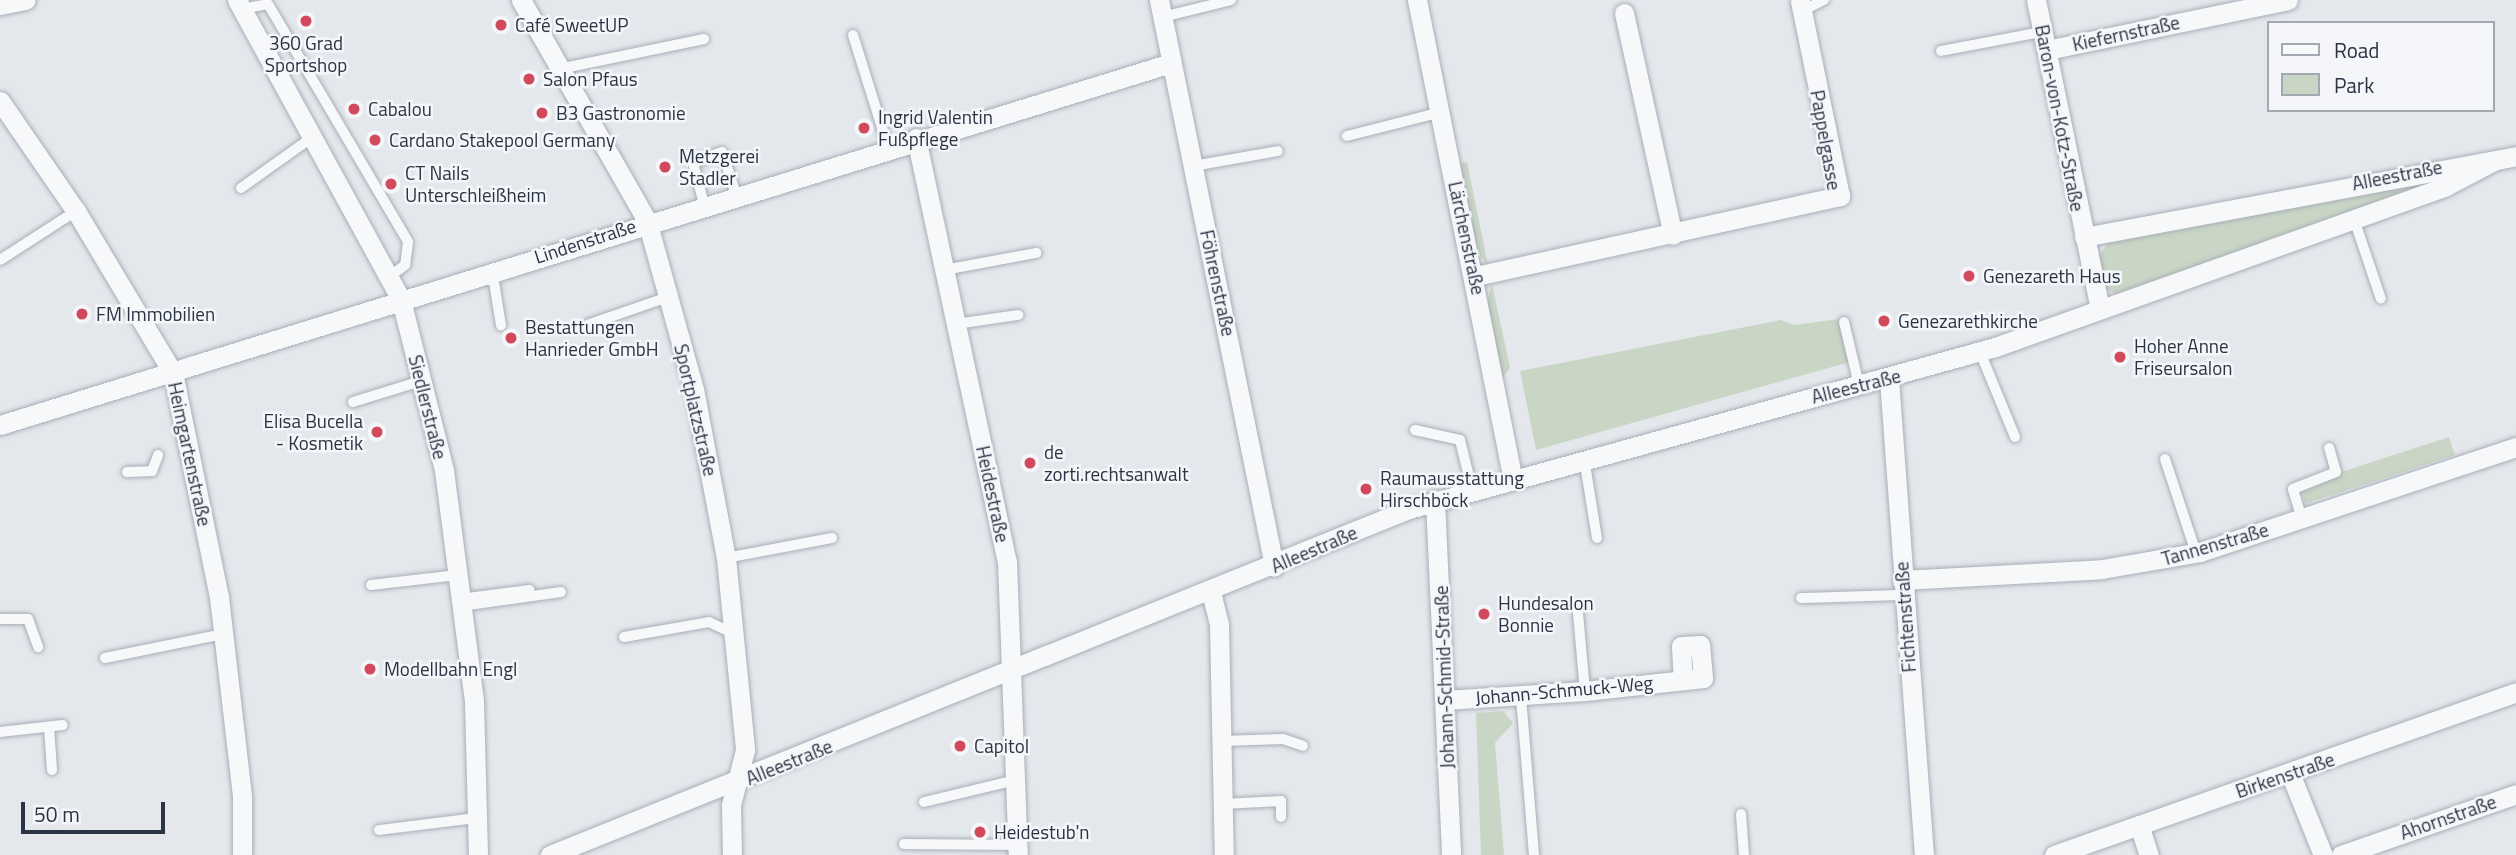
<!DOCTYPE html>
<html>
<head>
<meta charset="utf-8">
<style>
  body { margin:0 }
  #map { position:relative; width:2516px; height:855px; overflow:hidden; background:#e4e7ec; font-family:"Titillium Web",sans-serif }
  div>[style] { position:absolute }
  .green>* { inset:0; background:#c9d6c5; transform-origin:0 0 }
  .roads { filter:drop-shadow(0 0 2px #a9aeb7) drop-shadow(0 0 2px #a9aeb7) }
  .lane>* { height:10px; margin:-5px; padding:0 5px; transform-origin:5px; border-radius:5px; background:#f7f8fa }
  .street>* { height:19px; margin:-9.5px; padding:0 9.5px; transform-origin:9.5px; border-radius:9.5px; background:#f7f8fa }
  .dots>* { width:19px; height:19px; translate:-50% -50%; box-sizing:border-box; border:4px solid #f4f6f9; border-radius:50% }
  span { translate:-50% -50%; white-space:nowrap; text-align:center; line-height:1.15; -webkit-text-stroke:5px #f4f6f9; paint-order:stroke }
  .poi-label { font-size:19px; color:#2b3445 }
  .left { translate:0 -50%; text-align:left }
  .right { translate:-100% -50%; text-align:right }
  .street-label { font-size:19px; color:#2b3445 }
  .legend { position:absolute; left:2267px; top:21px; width:228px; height:91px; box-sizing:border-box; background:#f4f6f9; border:2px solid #a4a8b1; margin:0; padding:9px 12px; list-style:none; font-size:21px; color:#2b3445 }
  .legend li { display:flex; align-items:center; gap:14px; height:35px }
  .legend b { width:35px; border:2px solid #a4a8b1 }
  .scale { position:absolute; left:21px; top:802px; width:144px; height:32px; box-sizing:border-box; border:4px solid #2b3445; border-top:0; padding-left:9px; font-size:21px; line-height:24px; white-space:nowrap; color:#2b3445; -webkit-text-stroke:5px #f4f6f9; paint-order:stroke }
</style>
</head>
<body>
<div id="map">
  <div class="green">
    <div style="clip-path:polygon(1467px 162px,1488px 265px,1474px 248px,1456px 164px)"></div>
    <div style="clip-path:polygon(2442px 178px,2116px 294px,2103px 288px,2096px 259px,2109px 242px)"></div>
    <div style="clip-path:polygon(1492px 284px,1510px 368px,1501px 379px,1486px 305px)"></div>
    <div style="clip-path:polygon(1847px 318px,1857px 360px,1536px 450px,1520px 371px,1781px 320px,1794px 325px)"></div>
    <div style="left:2449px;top:437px;width:19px;height:157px;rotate:72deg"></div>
    <div style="clip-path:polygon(1503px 711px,1513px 723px,1495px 743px,1504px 855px,1481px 855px,1476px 713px)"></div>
  </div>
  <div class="roads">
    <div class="lane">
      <div style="left:242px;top:9px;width:26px;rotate:-11deg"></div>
      <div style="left:268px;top:4px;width:276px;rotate:59.5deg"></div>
      <div style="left:408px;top:242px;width:23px;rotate:97deg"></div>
      <div style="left:405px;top:265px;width:20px;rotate:143deg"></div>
      <div style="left:1802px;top:11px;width:25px;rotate:-27deg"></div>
      <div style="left:1163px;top:17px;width:70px;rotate:-14deg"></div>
      <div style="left:853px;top:35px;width:117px;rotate:72.6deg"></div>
      <div style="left:1941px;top:51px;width:103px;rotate:-10.7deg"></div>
      <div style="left:564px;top:68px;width:143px;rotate:-11.7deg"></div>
      <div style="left:1347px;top:136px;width:97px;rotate:-14.3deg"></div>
      <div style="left:1193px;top:166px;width:86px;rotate:-10deg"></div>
      <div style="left:241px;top:188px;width:90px;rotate:-35.5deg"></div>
      <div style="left:704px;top:204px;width:42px;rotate:-105deg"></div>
      <div style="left:693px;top:163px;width:31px;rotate:-21deg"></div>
      <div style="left:722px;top:152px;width:44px;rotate:71.6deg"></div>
      <div style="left:2354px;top:219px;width:84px;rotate:71.4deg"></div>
      <div style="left:0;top:260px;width:90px;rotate:-32.8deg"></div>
      <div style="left:944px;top:270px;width:94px;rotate:-10.5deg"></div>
      <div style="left:484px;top:274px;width:13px;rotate:39deg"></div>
      <div style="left:494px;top:282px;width:44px;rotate:80.8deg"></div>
      <div style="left:1844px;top:322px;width:65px;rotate:76.6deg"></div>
      <div style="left:956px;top:324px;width:63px;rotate:-8.3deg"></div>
      <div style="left:587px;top:325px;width:86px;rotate:-19.1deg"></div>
      <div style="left:1980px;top:352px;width:92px;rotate:67.6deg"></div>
      <div style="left:353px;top:402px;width:71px;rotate:-17.2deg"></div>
      <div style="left:1415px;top:430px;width:46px;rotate:12.5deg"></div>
      <div style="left:1460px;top:440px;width:50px;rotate:76.2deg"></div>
      <div style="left:1584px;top:458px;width:81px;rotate:80.8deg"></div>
      <div style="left:2165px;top:459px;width:99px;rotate:71.7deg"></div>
      <div style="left:127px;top:472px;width:25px;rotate:-2deg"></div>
      <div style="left:152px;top:471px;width:17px;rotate:-69deg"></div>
      <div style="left:2302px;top:519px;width:31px;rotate:-107deg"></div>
      <div style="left:2293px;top:489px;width:46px;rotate:-21.6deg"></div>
      <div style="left:2336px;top:472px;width:25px;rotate:-106deg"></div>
      <div style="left:726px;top:558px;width:108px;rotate:-10.7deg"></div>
      <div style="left:371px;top:585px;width:87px;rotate:-6.6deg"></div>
      <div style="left:1801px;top:598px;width:102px;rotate:-1.7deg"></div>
      <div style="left:460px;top:599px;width:70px;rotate:-7.4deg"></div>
      <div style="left:461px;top:606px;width:101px;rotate:-8deg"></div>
      <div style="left:1578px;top:613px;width:78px;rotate:84.9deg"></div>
      <div style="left:0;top:619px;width:28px"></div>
      <div style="left:28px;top:619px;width:30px;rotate:70deg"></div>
      <div style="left:624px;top:637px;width:86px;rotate:-10deg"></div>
      <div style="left:709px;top:622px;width:26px;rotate:25deg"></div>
      <div style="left:105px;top:658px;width:120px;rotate:-11.5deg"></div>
      <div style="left:1521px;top:697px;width:159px;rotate:85.3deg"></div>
      <div style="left:49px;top:727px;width:43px;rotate:86deg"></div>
      <div style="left:0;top:732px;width:63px;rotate:-6.3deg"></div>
      <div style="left:1222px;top:741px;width:61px;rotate:-1.9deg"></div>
      <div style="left:1283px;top:739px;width:21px;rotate:19deg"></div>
      <div style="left:924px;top:802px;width:95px;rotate:-13.4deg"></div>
      <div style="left:1223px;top:804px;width:58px;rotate:-3deg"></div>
      <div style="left:1281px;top:801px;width:16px;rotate:90deg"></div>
      <div style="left:1741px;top:814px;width:41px;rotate:85.8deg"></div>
      <div style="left:379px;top:830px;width:99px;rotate:-7deg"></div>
      <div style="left:904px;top:844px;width:114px;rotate:0.5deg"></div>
    </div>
    <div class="street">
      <div style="left:237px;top:0;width:342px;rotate:61.3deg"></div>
      <div style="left:401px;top:300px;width:175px;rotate:75.8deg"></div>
      <div style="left:444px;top:470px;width:234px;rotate:82.6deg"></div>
      <div style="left:474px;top:702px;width:153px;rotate:88.5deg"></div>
      <div style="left:521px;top:0;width:254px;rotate:60.3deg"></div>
      <div style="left:647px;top:221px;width:174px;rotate:74.4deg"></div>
      <div style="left:694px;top:389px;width:172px;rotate:79.3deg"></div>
      <div style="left:726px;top:558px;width:193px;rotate:84.3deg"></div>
      <div style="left:745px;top:750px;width:57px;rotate:104.3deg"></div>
      <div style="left:731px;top:805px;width:50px;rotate:88.9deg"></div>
      <div style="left:1159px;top:0;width:578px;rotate:78.51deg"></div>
      <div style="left:1417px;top:0;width:486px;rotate:78.7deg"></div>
      <div style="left:2036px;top:0;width:315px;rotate:78.3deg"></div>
      <div style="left:0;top:5px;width:26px;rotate:-11deg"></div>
      <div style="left:1624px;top:13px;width:227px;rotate:77.6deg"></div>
      <div style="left:2047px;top:50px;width:246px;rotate:-11.7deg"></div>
      <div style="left:0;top:101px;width:134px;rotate:55.4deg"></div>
      <div style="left:76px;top:211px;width:189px;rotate:59.1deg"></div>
      <div style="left:173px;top:373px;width:229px;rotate:78.4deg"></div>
      <div style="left:219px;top:597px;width:201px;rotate:83.4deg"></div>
      <div style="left:242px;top:797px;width:58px;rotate:90deg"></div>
      <div style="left:916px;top:138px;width:433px;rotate:77.9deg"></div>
      <div style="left:1007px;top:561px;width:294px;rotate:87.9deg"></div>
      <div style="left:2084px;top:237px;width:440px;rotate:-10.6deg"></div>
      <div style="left:1476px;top:276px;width:373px;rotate:-12.4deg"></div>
      <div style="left:1840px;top:196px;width:199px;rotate:-101.6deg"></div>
      <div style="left:1889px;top:379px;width:477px;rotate:85.8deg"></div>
      <div style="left:0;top:425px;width:1226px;rotate:-17.18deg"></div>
      <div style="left:1435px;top:500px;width:355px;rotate:87.4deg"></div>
      <div style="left:1902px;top:580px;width:200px;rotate:-3.1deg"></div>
      <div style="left:2102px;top:569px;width:99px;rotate:-9.8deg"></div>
      <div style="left:2200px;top:552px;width:333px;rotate:-18.4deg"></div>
      <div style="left:1211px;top:592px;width:34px;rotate:76deg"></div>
      <div style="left:1219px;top:625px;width:230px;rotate:88.8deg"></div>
      <div style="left:1445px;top:700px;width:140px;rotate:-3.7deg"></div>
      <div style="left:1585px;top:691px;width:119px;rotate:-6.3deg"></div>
      <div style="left:1703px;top:678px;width:33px;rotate:-95deg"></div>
      <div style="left:1700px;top:645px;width:19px;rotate:177deg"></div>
      <div style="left:1681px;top:646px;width:34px;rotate:87deg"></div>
      <div style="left:2290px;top:773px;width:88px;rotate:68.1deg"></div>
      <div style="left:2139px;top:825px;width:32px;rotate:72deg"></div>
      <div style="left:550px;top:855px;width:926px;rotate:-21.94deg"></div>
      <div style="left:1409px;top:509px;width:608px;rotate:-15.45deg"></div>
      <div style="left:1995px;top:347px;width:479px;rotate:-19.6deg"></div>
      <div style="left:2446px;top:186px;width:54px;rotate:-27.5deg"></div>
      <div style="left:2054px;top:855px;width:490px;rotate:-19.4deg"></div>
      <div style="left:2341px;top:855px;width:185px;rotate:-19.2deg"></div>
    </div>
  </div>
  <div class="dots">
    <div style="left:306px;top:21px;background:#d1495b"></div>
    <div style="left:501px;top:25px;background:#d1495b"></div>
    <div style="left:529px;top:79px;background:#d1495b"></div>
    <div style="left:354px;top:109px;background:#d1495b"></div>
    <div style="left:542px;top:113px;background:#d1495b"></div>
    <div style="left:864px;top:128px;background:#d1495b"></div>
    <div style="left:375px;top:140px;background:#d1495b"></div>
    <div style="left:665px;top:167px;background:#d1495b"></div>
    <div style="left:391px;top:184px;background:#d1495b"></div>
    <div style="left:1969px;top:276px;background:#d1495b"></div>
    <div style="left:82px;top:314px;background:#d1495b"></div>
    <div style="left:1884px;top:321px;background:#d1495b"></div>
    <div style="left:511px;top:338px;background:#d1495b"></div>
    <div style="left:2120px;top:357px;background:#d1495b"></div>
    <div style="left:377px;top:432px;background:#d1495b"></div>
    <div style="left:1030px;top:463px;background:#d1495b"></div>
    <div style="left:1366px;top:489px;background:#d1495b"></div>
    <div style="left:1484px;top:614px;background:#d1495b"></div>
    <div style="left:370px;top:669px;background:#d1495b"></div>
    <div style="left:960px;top:746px;background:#d1495b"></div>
    <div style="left:980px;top:832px;background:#d1495b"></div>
  </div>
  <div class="poi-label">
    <span class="left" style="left:515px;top:25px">Café SweetUP</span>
    <span style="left:306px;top:54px">360 Grad<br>Sportshop</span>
    <span class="left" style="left:543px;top:79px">Salon Pfaus</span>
    <span class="left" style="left:368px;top:109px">Cabalou</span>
    <span class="left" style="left:556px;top:113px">B3 Gastronomie</span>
    <span class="left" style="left:878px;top:128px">Ingrid Valentin<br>Fußpflege</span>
    <span class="left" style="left:389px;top:140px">Cardano Stakepool Germany</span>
    <span class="left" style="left:679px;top:167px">Metzgerei<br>Stadler</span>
    <span class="left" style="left:405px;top:184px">CT Nails<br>Unterschleißheim</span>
    <span class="left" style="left:1983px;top:276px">Genezareth Haus</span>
    <span class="left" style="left:96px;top:314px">FM Immobilien</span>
    <span class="left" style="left:1898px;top:321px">Genezarethkirche</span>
    <span class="left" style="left:525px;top:338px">Bestattungen<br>Hanrieder GmbH</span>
    <span class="left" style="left:2134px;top:357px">Hoher Anne<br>Friseursalon</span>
    <span class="right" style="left:363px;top:432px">Elisa Bucella<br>- Kosmetik</span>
    <span class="left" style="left:1044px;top:463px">de<br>zorti.rechtsanwalt</span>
    <span class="left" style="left:1380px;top:489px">Raumausstattung<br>Hirschböck</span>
    <span class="left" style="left:1498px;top:614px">Hundesalon<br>Bonnie</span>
    <span class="left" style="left:384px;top:669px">Modellbahn Engl</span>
    <span class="left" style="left:974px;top:746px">Capitol</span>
    <span class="left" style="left:994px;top:832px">Heidestub'n</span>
  </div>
  <div class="street-label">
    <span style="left:2126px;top:33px;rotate:-12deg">Kiefernstraße</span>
    <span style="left:2060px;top:118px;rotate:79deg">Baron-von-Kotz-Straße</span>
    <span style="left:1826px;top:140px;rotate:80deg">Pappelgasse</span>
    <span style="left:2397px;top:175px;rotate:-11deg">Alleestraße</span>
    <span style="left:1467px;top:238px;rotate:78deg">Lärchenstraße</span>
    <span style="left:585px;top:241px;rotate:-18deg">Lindenstraße</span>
    <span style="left:1218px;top:283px;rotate:78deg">Föhrenstraße</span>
    <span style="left:1856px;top:386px;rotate:-14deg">Alleestraße</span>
    <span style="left:428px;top:407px;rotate:76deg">Siedlerstraße</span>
    <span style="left:696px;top:410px;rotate:77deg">Sportplatzstraße</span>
    <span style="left:190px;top:454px;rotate:78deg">Heimgartenstraße</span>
    <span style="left:993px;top:494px;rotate:78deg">Heidestraße</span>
    <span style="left:2215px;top:544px;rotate:-16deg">Tannenstraße</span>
    <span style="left:1314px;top:549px;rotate:-23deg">Alleestraße</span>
    <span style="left:1905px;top:617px;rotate:-94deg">Fichtenstraße</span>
    <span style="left:1444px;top:677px;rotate:-92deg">Johann-Schmid-Straße</span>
    <span style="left:1564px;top:690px;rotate:-5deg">Johann-Schmuck-Weg</span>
    <span style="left:789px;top:762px;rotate:-22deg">Alleestraße</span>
    <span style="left:2285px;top:775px;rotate:-19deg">Birkenstraße</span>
    <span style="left:2448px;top:817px;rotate:-19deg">Ahornstraße</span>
  </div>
  <ul class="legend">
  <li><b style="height:9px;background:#f7f8fa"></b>Road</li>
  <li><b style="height:19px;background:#c9d6c5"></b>Park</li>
  </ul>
  <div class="scale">50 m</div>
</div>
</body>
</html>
